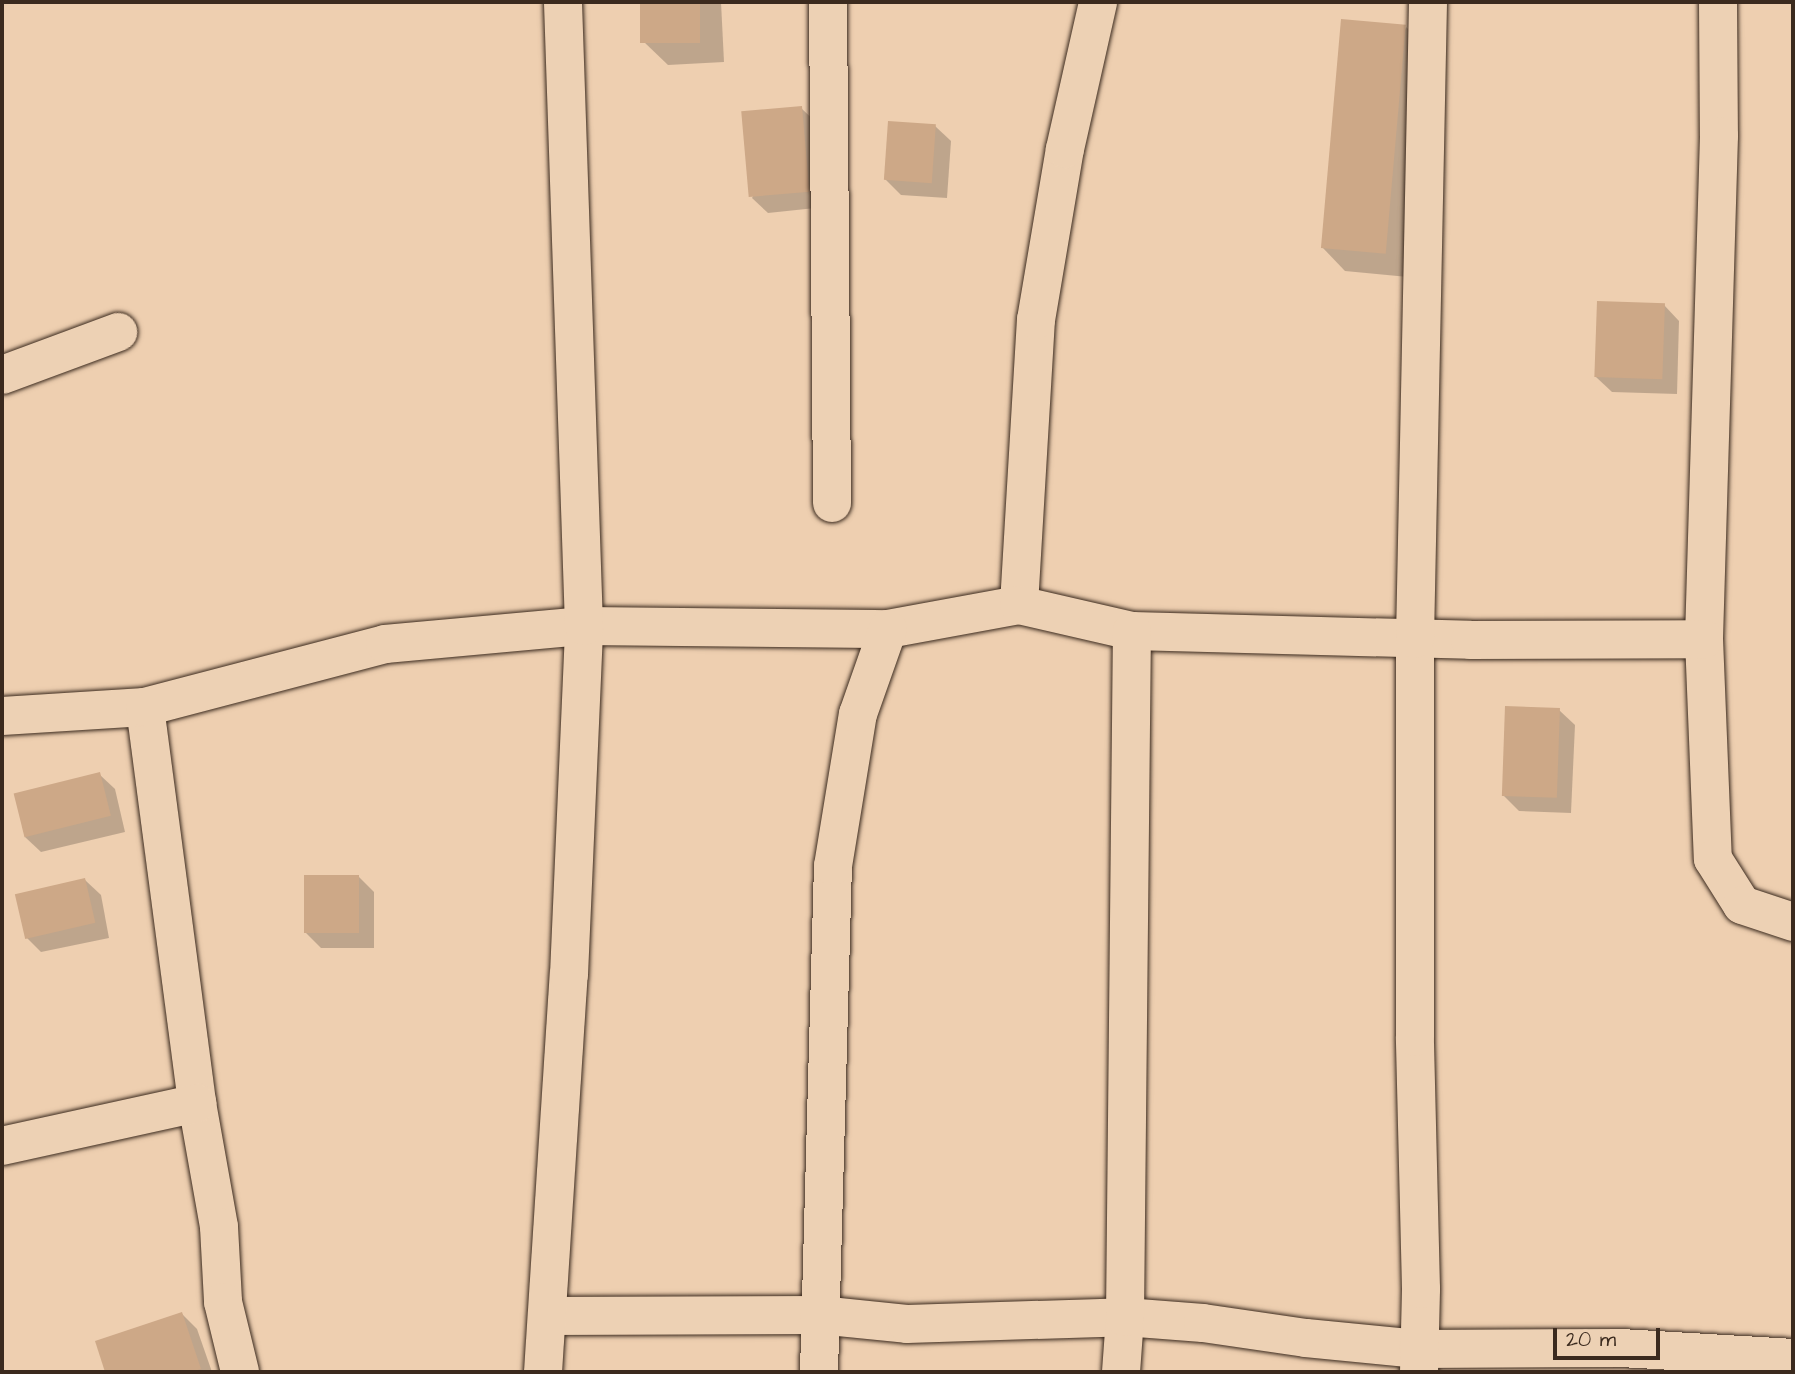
<!DOCTYPE html>
<html>
<head>
<meta charset="utf-8">
<style>
  body { margin:0 }
  #map { position:relative; width:1795px; height:1374px; overflow:hidden; background:#eecfb0; font-family:"Architects Daughter",sans-serif }
  div>[style] { position:absolute }
  .shadow>* { inset:0; background:#0003 }
  .building>* { inset:0; background:#cda887; transform-origin:0 0 }
  .roads { filter:drop-shadow(0 0 2px #3b2a1e) drop-shadow(0 0 2px #3b2a1e) }
  .minor>* { height:38px; margin:-19px; padding:0 19px; transform-origin:19px; border-radius:19px; background:#edd1b4 }
  span { translate:-50% -50%; white-space:nowrap; text-align:center; line-height:1.15; -webkit-text-stroke:6px #edd1b4; paint-order:stroke }
  .frame { position:absolute; inset:0; border:4px solid #3b2a1e; pointer-events:none }
  .scale { position:absolute; left:1553px; top:1328px; width:107px; height:32px; box-sizing:border-box; border:4px solid #3b2a1e; border-top:0; padding-left:9px; font-size:21px; line-height:24px; white-space:nowrap; color:#3b2a1e; -webkit-text-stroke:5px #edd1b4; paint-order:stroke }
</style>
</head>
<body>
<div id="map">
  <div class="shadow">
    <div style="clip-path:polygon(642px 2px,721px 2px,724px 62px,668px 65px,644px 42px)"></div>
    <div style="clip-path:polygon(1406px 27px,1429px 50px,1408px 277px,1345px 271px,1322px 247px)"></div>
    <div style="clip-path:polygon(801px 108px,817px 123px,825px 207px,768px 213px,752px 198px)"></div>
    <div style="clip-path:polygon(935px 126px,951px 141px,947px 198px,901px 195px,885px 179px)"></div>
    <div style="clip-path:polygon(1664px 305px,1679px 321px,1677px 394px,1612px 392px,1596px 377px)"></div>
    <div style="clip-path:polygon(1559px 710px,1575px 725px,1571px 813px,1519px 811px,1503px 795px)"></div>
    <div style="clip-path:polygon(99px 774px,115px 789px,125px 832px,41px 852px,25px 837px)"></div>
    <div style="clip-path:polygon(358px 876px,374px 892px,374px 948px,321px 948px,306px 933px)"></div>
    <div style="clip-path:polygon(85px 880px,101px 895px,109px 938px,41px 952px,26px 937px)"></div>
    <div style="clip-path:polygon(182px 1314px,197px 1329px,212px 1372px,107px 1372px,97px 1342px)"></div>
  </div>
  <div class="building">
    <div style="left:640px;top:2px;width:60px;height:41px"></div>
    <div style="left:1341px;top:19px;width:65px;height:230px;rotate:5deg"></div>
    <div style="left:802px;top:106px;width:86px;height:61px;rotate:85deg"></div>
    <div style="left:888px;top:121px;width:48px;height:59px;rotate:4deg"></div>
    <div style="left:1597px;top:301px;width:68px;height:76px;rotate:2deg"></div>
    <div style="left:1505px;top:706px;width:55px;height:90px;rotate:2deg"></div>
    <div style="left:100px;top:772px;width:45px;height:89px;rotate:76deg"></div>
    <div style="left:304px;top:875px;width:55px;height:58px"></div>
    <div style="left:85px;top:878px;width:46px;height:72px;rotate:77deg"></div>
    <div style="clip-path:polygon(182px 1312px,201px 1369px,192px 1372px,105px 1372px,95px 1341px)"></div>
  </div>
  <div class="roads">
    <div class="minor">
      <div style="left:828px;top:2px;width:501px;rotate:89.54deg"></div>
      <div style="left:1718px;top:2px;width:134px;rotate:89.6deg"></div>
      <div style="left:1719px;top:136px;width:503px;rotate:91.71deg"></div>
      <div style="left:1704px;top:639px;width:220px;rotate:87.7deg"></div>
      <div style="left:1713px;top:859px;width:54px;rotate:57.8deg"></div>
      <div style="left:1742px;top:905px;width:54px;rotate:18.4deg"></div>
      <div style="left:2px;top:375px;width:124px;rotate:-20.3deg"></div>
      <div style="left:1019px;top:605px;width:286px;rotate:-86.6deg"></div>
      <div style="left:1036px;top:320px;width:173px;rotate:-80.4deg"></div>
      <div style="left:1065px;top:149px;width:151px;rotate:-77.3deg"></div>
      <div style="left:145px;top:707px;width:399px;rotate:82.5deg"></div>
      <div style="left:197px;top:1103px;width:126px;rotate:79.9deg"></div>
      <div style="left:219px;top:1227px;width:75px;rotate:86.9deg"></div>
      <div style="left:223px;top:1302px;width:72px;rotate:76.3deg"></div>
      <div style="left:2px;top:716px;width:143px;rotate:-3.6deg"></div>
      <div style="left:145px;top:707px;width:248px;rotate:-14.7deg"></div>
      <div style="left:385px;top:644px;width:200px;rotate:-5.2deg"></div>
      <div style="left:584px;top:626px;width:304px;rotate:0.6deg"></div>
      <div style="left:888px;top:629px;width:133px;rotate:-10.4deg"></div>
      <div style="left:1019px;top:605px;width:116px;rotate:13deg"></div>
      <div style="left:1132px;top:631px;width:338px;rotate:1.5deg"></div>
      <div style="left:1470px;top:640px;width:234px;rotate:-0.2deg"></div>
      <div style="left:2px;top:1146px;width:200px;rotate:-12.4deg"></div>
      <div style="left:547px;top:1316px;width:272px;rotate:-0.2deg"></div>
      <div style="left:819px;top:1315px;width:88px;rotate:5.8deg"></div>
      <div style="left:907px;top:1324px;width:218px;rotate:-1.8deg"></div>
      <div style="left:1125px;top:1317px;width:78px;rotate:4.4deg"></div>
      <div style="left:1203px;top:1323px;width:104px;rotate:8.3deg"></div>
      <div style="left:1306px;top:1338px;width:113px;rotate:5.6deg"></div>
      <div style="left:1418px;top:1349px;width:203px;rotate:-0.3deg"></div>
      <div style="left:1621px;top:1348px;width:172px;rotate:3.3deg"></div>
      <div style="left:543px;top:1372px;width:398px;rotate:-86.3deg"></div>
      <div style="left:569px;top:975px;width:349px;rotate:-87.5deg"></div>
      <div style="left:584px;top:626px;width:624px;rotate:-91.93deg"></div>
      <div style="left:819px;top:1372px;width:506px;rotate:-88.42deg"></div>
      <div style="left:833px;top:866px;width:154px;rotate:-80.7deg"></div>
      <div style="left:858px;top:714px;width:90px;rotate:-70.6deg"></div>
      <div style="left:1121px;top:1372px;width:55px;rotate:-85.8deg"></div>
      <div style="left:1125px;top:1317px;width:686px;rotate:-89.42deg"></div>
      <div style="left:1419px;top:1372px;width:83px;rotate:-88.6deg"></div>
      <div style="left:1421px;top:1289px;width:252px;rotate:-91.4deg"></div>
      <div style="left:1415px;top:1037px;width:398px;rotate:-90deg"></div>
      <div style="left:1415px;top:639px;width:637px;rotate:-88.83deg"></div>
    </div>
  </div>
  <div class="frame"></div>
  <div class="scale">20 m</div>
</div>
</body>
</html>
